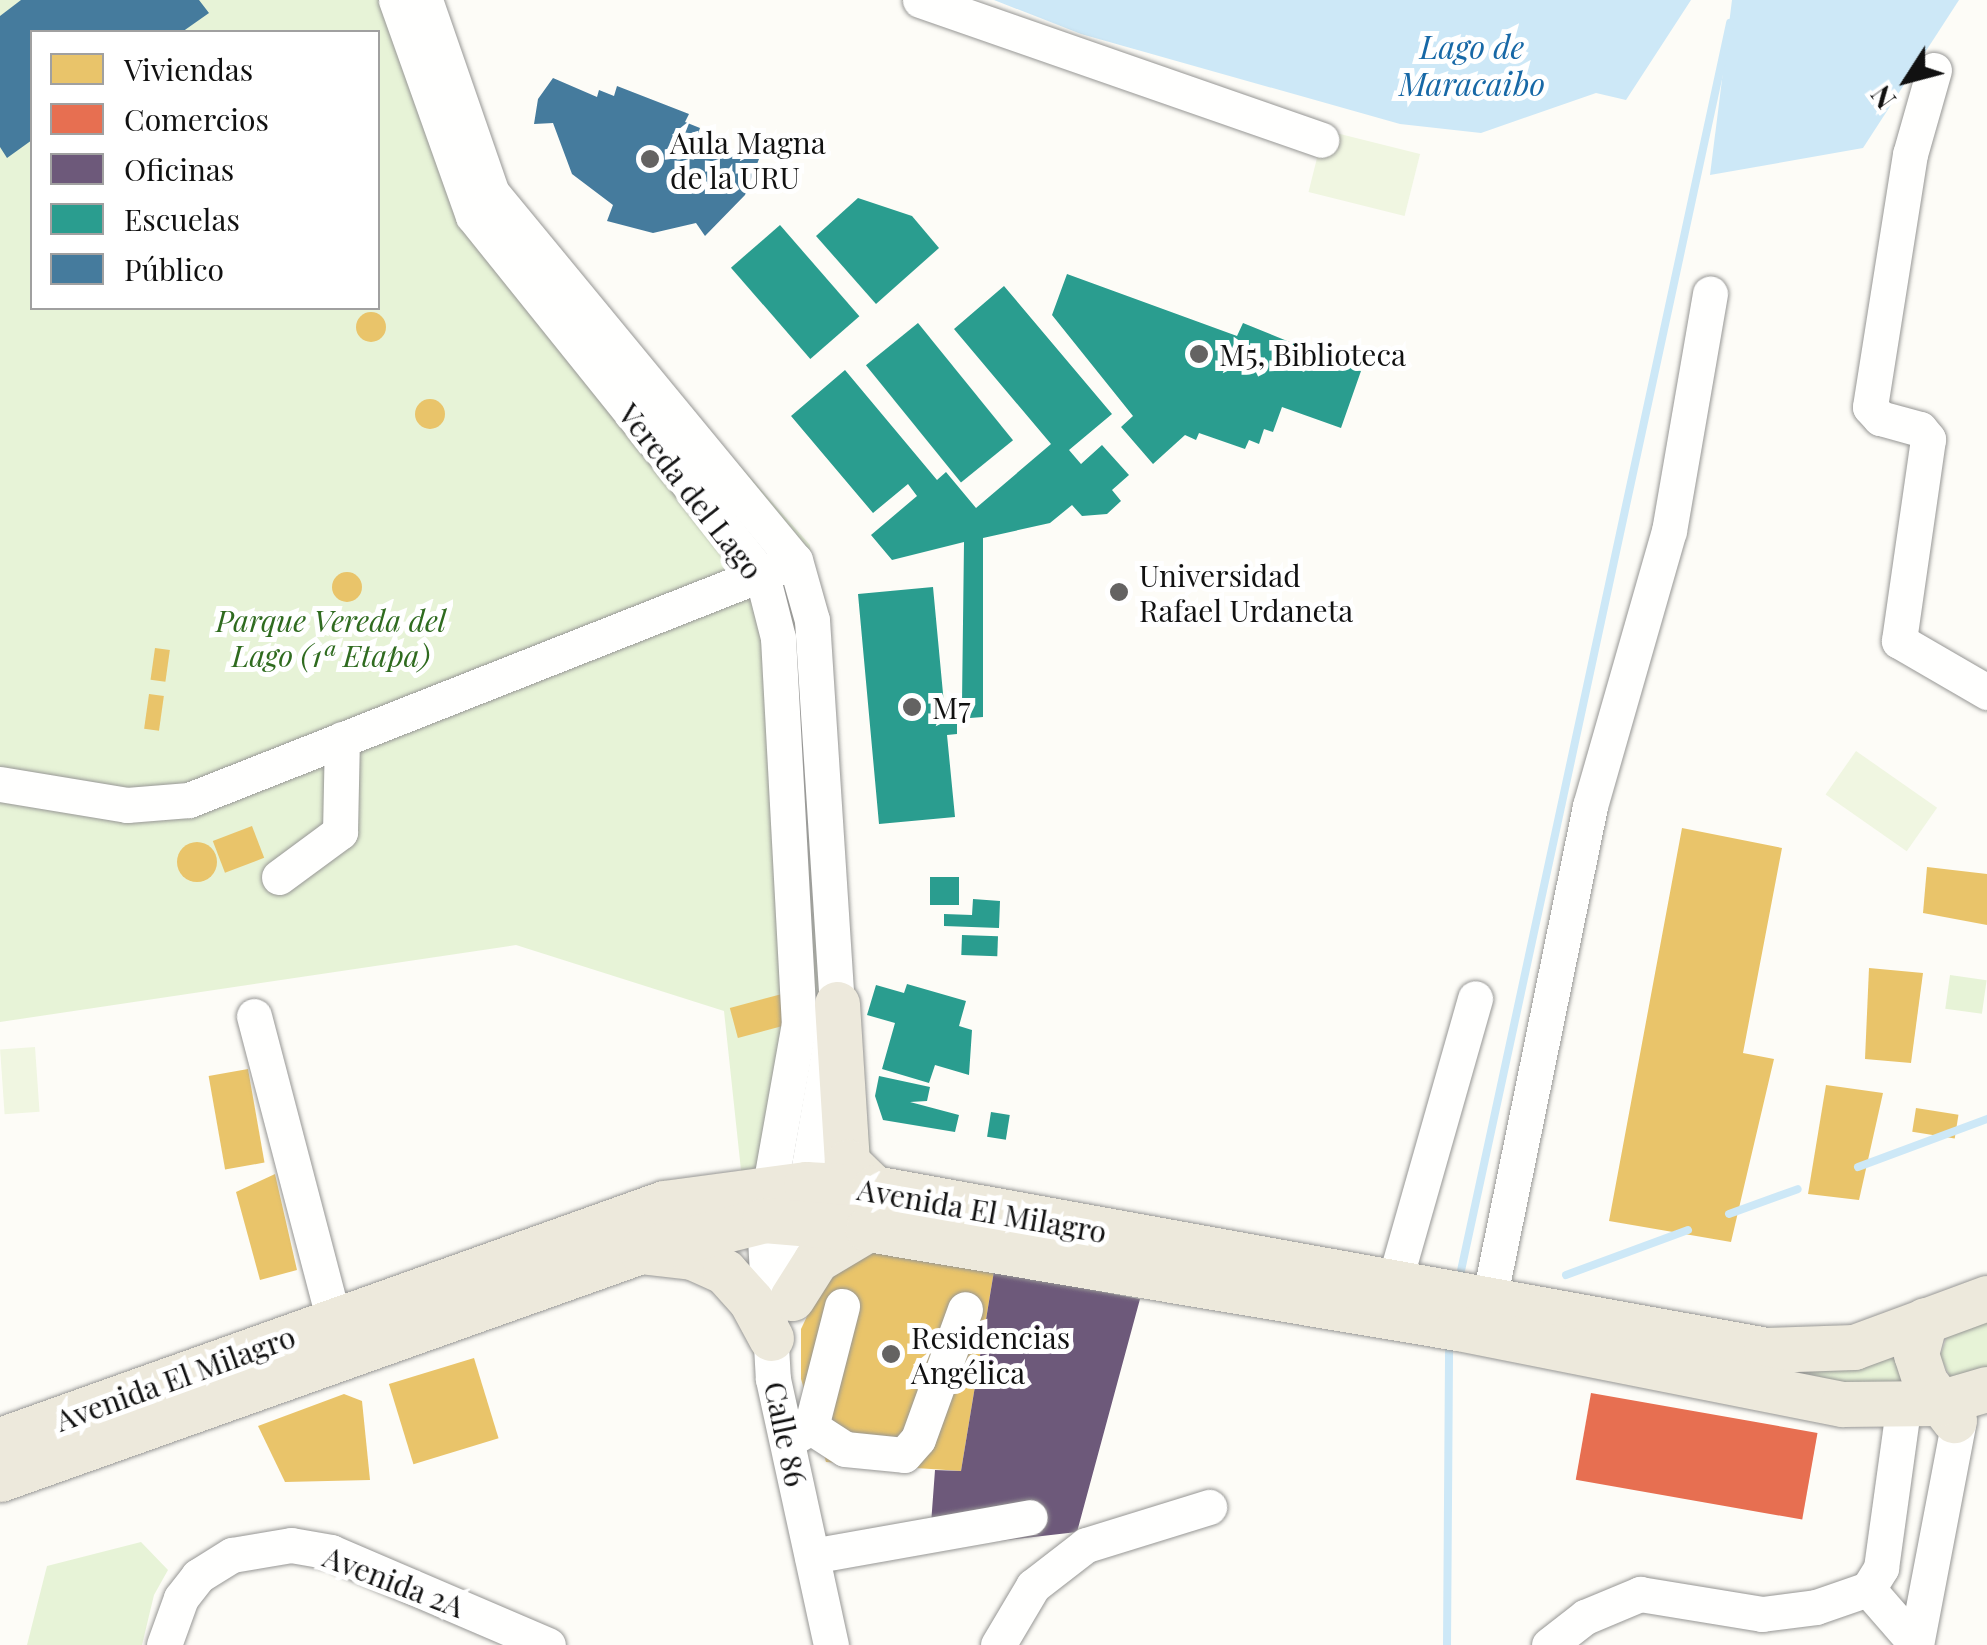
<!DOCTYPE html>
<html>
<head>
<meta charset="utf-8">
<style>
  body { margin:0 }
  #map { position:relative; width:1987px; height:1645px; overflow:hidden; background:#fdfcf7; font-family:"Playfair Display",serif }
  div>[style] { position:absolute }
  .green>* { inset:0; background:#e7f3d7; transform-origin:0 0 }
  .pitch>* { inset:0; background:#f0f6e1; transform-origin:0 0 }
  .water>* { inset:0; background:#cde8f7 }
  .homes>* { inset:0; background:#e9c46a; transform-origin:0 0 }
  .round { border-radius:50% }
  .shops>* { inset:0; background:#e76f51; transform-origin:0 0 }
  .offices>* { inset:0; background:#6d597a }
  .schools>* { inset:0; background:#2a9d8f; transform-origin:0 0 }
  .public>* { inset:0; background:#457b9d }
  .stream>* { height:8px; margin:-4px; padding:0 4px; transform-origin:4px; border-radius:4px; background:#cde8f7 }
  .roads { filter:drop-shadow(0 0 2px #979795) drop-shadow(0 0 2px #979795) }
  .minor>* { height:35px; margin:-17.5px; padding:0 17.5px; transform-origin:17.5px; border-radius:17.5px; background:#fffffe }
  .major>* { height:45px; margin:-22.5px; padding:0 22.5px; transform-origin:22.5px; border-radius:22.5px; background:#ede9dc }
  .dots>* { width:28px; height:28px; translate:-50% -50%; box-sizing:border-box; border:5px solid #fff; border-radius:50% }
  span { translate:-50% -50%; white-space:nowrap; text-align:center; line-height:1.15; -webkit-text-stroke:10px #fff; paint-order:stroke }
  .poi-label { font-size:30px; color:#111 }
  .left { translate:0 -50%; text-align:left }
  .street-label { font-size:30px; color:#111 }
  .park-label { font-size:30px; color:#2f6b1f; font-style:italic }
  .water-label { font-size:32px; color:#1768a6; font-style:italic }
  .legend { position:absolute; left:30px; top:30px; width:350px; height:280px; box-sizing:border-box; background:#fff; border:2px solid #a0a0a0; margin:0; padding:12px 18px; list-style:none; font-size:30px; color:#111 }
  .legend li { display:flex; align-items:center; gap:20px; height:50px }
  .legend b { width:50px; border:2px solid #a0a0a0 }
  .north { position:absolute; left:1857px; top:30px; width:100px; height:100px; -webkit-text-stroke:8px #fff; paint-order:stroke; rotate:234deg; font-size:28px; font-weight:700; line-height:40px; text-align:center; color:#111 }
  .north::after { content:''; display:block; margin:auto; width:35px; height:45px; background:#111; clip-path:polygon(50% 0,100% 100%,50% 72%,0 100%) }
</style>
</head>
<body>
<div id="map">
  <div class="green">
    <div style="clip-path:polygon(evenodd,0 0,435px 0,505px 199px,810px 545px,874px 1188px,743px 1189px,724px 1011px,516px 945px,0 1022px,0 0,32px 32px,378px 32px,378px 308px,32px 308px,32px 32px)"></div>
    <div style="left:1950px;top:975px;width:37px;height:34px;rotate:8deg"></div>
    <div style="clip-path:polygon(1987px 1316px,1987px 1374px,1951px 1379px,1940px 1356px,1949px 1331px)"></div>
    <div style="clip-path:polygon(1901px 1352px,1911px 1389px,1748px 1373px)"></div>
    <div style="clip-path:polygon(141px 1542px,168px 1570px,154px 1595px,142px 1645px,27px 1645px,47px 1566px)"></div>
  </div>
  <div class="pitch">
    <div style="left:1324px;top:130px;width:99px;height:64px;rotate:14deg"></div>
    <div style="left:1856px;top:751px;width:99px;height:53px;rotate:35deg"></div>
    <div style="left:35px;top:1047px;width:65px;height:35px;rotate:86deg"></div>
  </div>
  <div class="water">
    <div style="clip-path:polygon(994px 0,1691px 0,1626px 100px,1596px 93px,1481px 133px,1400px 124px,1081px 34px)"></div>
    <div style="clip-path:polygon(1732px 0,1959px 0,1863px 148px,1710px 175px)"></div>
  </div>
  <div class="homes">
    <div class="round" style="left:356px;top:312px;width:30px;height:30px"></div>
    <div class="round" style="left:415px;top:399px;width:30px;height:30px"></div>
    <div class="round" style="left:332px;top:572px;width:30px;height:30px"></div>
    <div style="left:155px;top:648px;width:15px;height:32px;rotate:8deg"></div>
    <div style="left:149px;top:694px;width:15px;height:35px;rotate:8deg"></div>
    <div style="left:252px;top:826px;width:34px;height:42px;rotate:69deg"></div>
    <div style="clip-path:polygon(1682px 828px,1782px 848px,1743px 1053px,1774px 1059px,1731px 1242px,1609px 1221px)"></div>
    <div class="round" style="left:177px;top:842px;width:40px;height:40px"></div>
    <div style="clip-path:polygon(1927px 867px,1987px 874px,1987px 925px,1923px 913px)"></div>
    <div style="clip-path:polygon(1869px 968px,1923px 973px,1911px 1063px,1865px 1059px)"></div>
    <div style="left:782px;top:994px;width:31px;height:54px;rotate:75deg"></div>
    <div style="left:248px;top:1069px;width:95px;height:40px;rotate:80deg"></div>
    <div style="clip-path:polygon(1826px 1085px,1883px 1093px,1859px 1200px,1808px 1194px)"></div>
    <div style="left:1916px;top:1108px;width:43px;height:24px;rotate:9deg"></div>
    <div style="clip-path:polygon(275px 1174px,297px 1270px,260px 1280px,236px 1192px)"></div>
    <div style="clip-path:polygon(879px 1252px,994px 1271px,961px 1471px,826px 1462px,801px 1379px,801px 1329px,819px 1291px,847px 1258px)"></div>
    <div style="left:474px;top:1358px;width:84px;height:89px;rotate:73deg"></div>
    <div style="clip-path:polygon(344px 1394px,362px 1401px,370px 1480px,285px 1482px,258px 1426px)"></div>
  </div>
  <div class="shops">
    <div style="left:1591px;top:1393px;width:230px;height:88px;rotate:10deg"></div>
  </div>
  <div class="offices">
    <div style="clip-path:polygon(994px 1271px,1140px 1299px,1077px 1532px,845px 1559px,931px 1524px,935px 1470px,961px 1471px)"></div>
  </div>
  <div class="schools">
    <div style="clip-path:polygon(858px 198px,912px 216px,939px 248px,876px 304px,816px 236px)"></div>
    <div style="left:780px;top:225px;width:121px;height:65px;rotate:49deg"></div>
    <div style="clip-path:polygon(1067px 274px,1237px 336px,1243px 323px,1361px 371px,1341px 428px,1282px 407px,1273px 432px,1264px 429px,1259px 444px,1249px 440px,1245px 449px,1199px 433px,1196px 440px,1185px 435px,1153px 464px,1121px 427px,1133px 416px,1052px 315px)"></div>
    <div style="clip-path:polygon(1004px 286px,1112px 414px,1069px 450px,1081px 464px,1102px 445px,1129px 475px,1112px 490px,1121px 501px,1107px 514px,1082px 516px,1072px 505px,1050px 523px,983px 538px,983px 717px,957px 719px,957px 734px,947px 735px,955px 817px,879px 824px,858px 594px,933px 587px,944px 704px,962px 702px,964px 542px,892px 560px,871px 535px,917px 496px,908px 484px,873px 513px,791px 416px,845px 370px,937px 480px,946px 472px,976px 508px,1051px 444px,954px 329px)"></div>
    <div style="left:918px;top:323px;width:151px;height:67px;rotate:51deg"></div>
    <div style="left:959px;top:877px;width:28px;height:29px;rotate:90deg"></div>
    <div style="clip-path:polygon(973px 899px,1000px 901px,999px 928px,944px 926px,944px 914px,972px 915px)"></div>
    <div style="left:962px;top:935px;width:36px;height:20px;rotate:2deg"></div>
    <div style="clip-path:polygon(907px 984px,966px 1001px,959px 1026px,972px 1030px,969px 1075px,935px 1065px,929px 1083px,882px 1069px,895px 1023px,867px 1015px,876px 985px,904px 993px)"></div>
    <div style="clip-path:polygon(879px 1076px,930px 1087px,927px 1101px,910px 1102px,959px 1115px,955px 1132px,883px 1120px,875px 1096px)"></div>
    <div style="left:991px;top:1112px;width:19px;height:25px;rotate:9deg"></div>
  </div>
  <div class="public">
    <div style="clip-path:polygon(21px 0,199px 0,209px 13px,182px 32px,32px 32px,32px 140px,7px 158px,0 147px,0 16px)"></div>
    <div style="clip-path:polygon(553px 78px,597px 97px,599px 90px,614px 96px,617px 86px,689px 114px,685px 122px,700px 128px,697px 137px,759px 159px,745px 195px,705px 236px,696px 223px,653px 233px,607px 221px,613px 205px,572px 174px,553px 123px,534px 124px,538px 99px)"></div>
  </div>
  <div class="stream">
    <div style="left:1858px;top:1167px;width:138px;rotate:-20.4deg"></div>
    <div style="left:1729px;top:1214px;width:73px;rotate:-19.9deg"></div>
    <div style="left:1566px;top:1275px;width:130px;rotate:-20.2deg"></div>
    <div style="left:1459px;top:1280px;width:1286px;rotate:-77.83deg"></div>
    <div style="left:1447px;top:1645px;width:305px;rotate:-89.6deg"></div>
  </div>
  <div class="roads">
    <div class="minor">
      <div style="left:396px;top:0;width:229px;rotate:70.4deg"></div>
      <div style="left:473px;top:216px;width:461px;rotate:51.2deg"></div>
      <div style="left:762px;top:575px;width:65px;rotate:75.7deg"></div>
      <div style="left:778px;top:638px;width:386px;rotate:86.9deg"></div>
      <div style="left:799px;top:1023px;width:200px;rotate:100.1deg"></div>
      <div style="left:764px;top:1220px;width:159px;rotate:86.8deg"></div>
      <div style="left:773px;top:1379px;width:272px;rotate:77.7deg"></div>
      <div style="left:425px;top:0;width:204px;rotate:70.9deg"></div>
      <div style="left:492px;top:193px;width:476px;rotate:50.5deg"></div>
      <div style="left:795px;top:560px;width:62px;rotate:74.2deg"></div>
      <div style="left:812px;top:620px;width:385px;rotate:86.3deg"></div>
      <div style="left:837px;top:1004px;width:183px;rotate:99.8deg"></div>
      <div style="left:806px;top:1184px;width:39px;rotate:109deg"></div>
      <div style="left:793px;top:1221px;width:80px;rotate:90.7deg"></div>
      <div style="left:920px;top:0;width:425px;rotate:19.2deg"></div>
      <div style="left:1934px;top:70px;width:87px;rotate:105.9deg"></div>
      <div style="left:1910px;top:154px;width:256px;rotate:99deg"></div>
      <div style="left:1870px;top:407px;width:15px;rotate:48deg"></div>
      <div style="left:1880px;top:418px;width:41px;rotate:15.4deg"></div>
      <div style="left:1920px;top:429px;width:13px;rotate:51deg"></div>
      <div style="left:1928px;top:439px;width:204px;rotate:98.2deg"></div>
      <div style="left:1899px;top:641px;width:102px;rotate:30.1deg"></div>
      <div style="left:0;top:784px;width:129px;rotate:9.4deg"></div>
      <div style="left:127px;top:805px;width:62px;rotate:-4.6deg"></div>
      <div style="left:189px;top:800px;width:637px;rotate:-21.53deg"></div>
      <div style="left:279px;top:877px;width:76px;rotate:-36.4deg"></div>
      <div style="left:340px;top:832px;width:93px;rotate:-88.8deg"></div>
      <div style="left:254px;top:1016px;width:315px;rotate:75.3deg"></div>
      <div style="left:1394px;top:1283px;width:296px;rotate:-74.1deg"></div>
      <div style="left:1489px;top:1300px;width:504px;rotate:-78.44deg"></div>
      <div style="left:1590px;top:806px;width:286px;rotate:-74deg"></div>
      <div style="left:1669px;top:531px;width:241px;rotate:-80.2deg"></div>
      <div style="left:811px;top:1427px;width:125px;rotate:-75.6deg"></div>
      <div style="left:797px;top:1435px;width:16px;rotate:-30deg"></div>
      <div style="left:811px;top:1427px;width:40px;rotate:32.9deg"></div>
      <div style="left:845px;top:1449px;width:59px;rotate:5.8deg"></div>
      <div style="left:904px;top:1455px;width:21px;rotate:-49deg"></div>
      <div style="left:918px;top:1439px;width:138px;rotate:-70.1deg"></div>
      <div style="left:812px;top:1556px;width:221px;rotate:-10.1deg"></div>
      <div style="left:1868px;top:1589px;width:73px;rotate:48.9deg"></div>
      <div style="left:164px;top:1645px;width:50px;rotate:-70.1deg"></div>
      <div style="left:181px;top:1598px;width:28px;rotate:-52deg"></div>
      <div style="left:198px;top:1576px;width:40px;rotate:-32deg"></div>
      <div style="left:232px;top:1555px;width:60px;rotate:-9.6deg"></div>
      <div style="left:291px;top:1545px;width:41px;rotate:9.9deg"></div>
      <div style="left:331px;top:1552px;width:236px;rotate:23.2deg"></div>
      <div style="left:998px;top:1645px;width:69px;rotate:-59.3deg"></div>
      <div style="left:1033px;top:1586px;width:67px;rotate:-37.7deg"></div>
      <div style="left:1086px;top:1545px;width:129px;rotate:-17.2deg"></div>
      <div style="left:1549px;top:1645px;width:46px;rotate:-37.9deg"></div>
      <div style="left:1585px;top:1617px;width:60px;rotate:-22.7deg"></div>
      <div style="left:1640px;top:1594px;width:124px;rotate:9.3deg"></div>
      <div style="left:1762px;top:1614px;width:54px;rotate:-7.4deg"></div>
      <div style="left:1816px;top:1607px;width:55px;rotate:-19.1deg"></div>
      <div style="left:1868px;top:1589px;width:25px;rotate:-58deg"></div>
      <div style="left:1881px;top:1568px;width:153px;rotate:-82.1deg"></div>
      <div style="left:1916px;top:1645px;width:224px;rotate:-79.2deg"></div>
    </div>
    <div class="major">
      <div style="left:837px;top:1004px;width:158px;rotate:86.4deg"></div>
      <div style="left:847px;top:1162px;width:37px;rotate:44deg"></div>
      <div style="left:648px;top:1252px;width:44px;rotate:6.5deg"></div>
      <div style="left:692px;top:1257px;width:36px;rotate:24deg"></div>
      <div style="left:725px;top:1272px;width:39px;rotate:48deg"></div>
      <div style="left:751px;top:1301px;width:42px;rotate:61.6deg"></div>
      <div style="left:792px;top:1298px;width:45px;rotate:-57.7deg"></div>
      <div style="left:816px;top:1260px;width:61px;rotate:-30.8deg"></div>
      <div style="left:1925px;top:1320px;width:35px;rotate:105deg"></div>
      <div style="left:1916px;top:1354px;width:29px;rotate:72deg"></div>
      <div style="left:1925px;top:1382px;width:48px;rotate:52.7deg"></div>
      <div style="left:0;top:1440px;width:705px;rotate:-19.64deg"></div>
      <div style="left:664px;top:1203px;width:143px;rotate:-7.6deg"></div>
      <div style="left:806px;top:1184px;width:68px;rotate:3.4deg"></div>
      <div style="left:874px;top:1188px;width:907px;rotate:10.29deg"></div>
      <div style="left:1766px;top:1350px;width:88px;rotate:-2deg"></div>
      <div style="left:1854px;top:1347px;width:142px;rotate:-20.2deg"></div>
      <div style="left:0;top:1479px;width:680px;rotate:-19.58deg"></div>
      <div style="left:641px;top:1251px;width:127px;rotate:-14.1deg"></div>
      <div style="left:764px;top:1220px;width:104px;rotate:4.9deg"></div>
      <div style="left:868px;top:1229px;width:598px;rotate:9.53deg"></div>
      <div style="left:1458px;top:1328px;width:392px;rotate:11.2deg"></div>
      <div style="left:1843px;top:1404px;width:96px;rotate:-0.6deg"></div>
      <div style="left:1939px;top:1403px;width:50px;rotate:-16.3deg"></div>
    </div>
  </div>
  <div class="dots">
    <div style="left:650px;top:159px;background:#646362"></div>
    <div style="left:1199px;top:354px;background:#646362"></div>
    <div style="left:1119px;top:592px;background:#646362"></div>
    <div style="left:912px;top:707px;background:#646362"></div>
    <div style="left:891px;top:1354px;background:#646362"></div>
  </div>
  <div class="poi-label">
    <span class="left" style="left:670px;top:159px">Aula Magna<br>de la URU</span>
    <span class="left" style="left:1219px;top:354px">M5, Biblioteca</span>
    <span class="left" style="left:1139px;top:592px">Universidad<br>Rafael Urdaneta</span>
    <span class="left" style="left:932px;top:707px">M7</span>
    <span class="left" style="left:911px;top:1354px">Residencias<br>Angélica</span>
  </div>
  <div class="street-label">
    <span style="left:691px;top:491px;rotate:52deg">Vereda del Lago</span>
    <span style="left:982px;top:1210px;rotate:10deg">Avenida El Milagro</span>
    <span style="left:175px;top:1378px;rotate:-20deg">Avenida El Milagro</span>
    <span style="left:786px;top:1434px;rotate:78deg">Calle 86</span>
    <span style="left:394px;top:1581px;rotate:21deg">Avenida 2A</span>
  </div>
  <div class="park-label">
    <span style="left:331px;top:637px">Parque Vereda del<br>Lago (1ª Etapa)</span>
  </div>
  <div class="water-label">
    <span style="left:1472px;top:65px">Lago de<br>Maracaibo</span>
  </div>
  <ul class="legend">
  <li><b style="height:28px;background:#e9c46a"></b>Viviendas</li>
  <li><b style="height:28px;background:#e76f51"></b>Comercios</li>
  <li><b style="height:28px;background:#6d597a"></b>Oficinas</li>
  <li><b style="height:28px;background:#2a9d8f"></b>Escuelas</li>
  <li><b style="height:28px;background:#457b9d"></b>Público</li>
  </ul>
  <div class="north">N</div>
</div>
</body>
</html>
